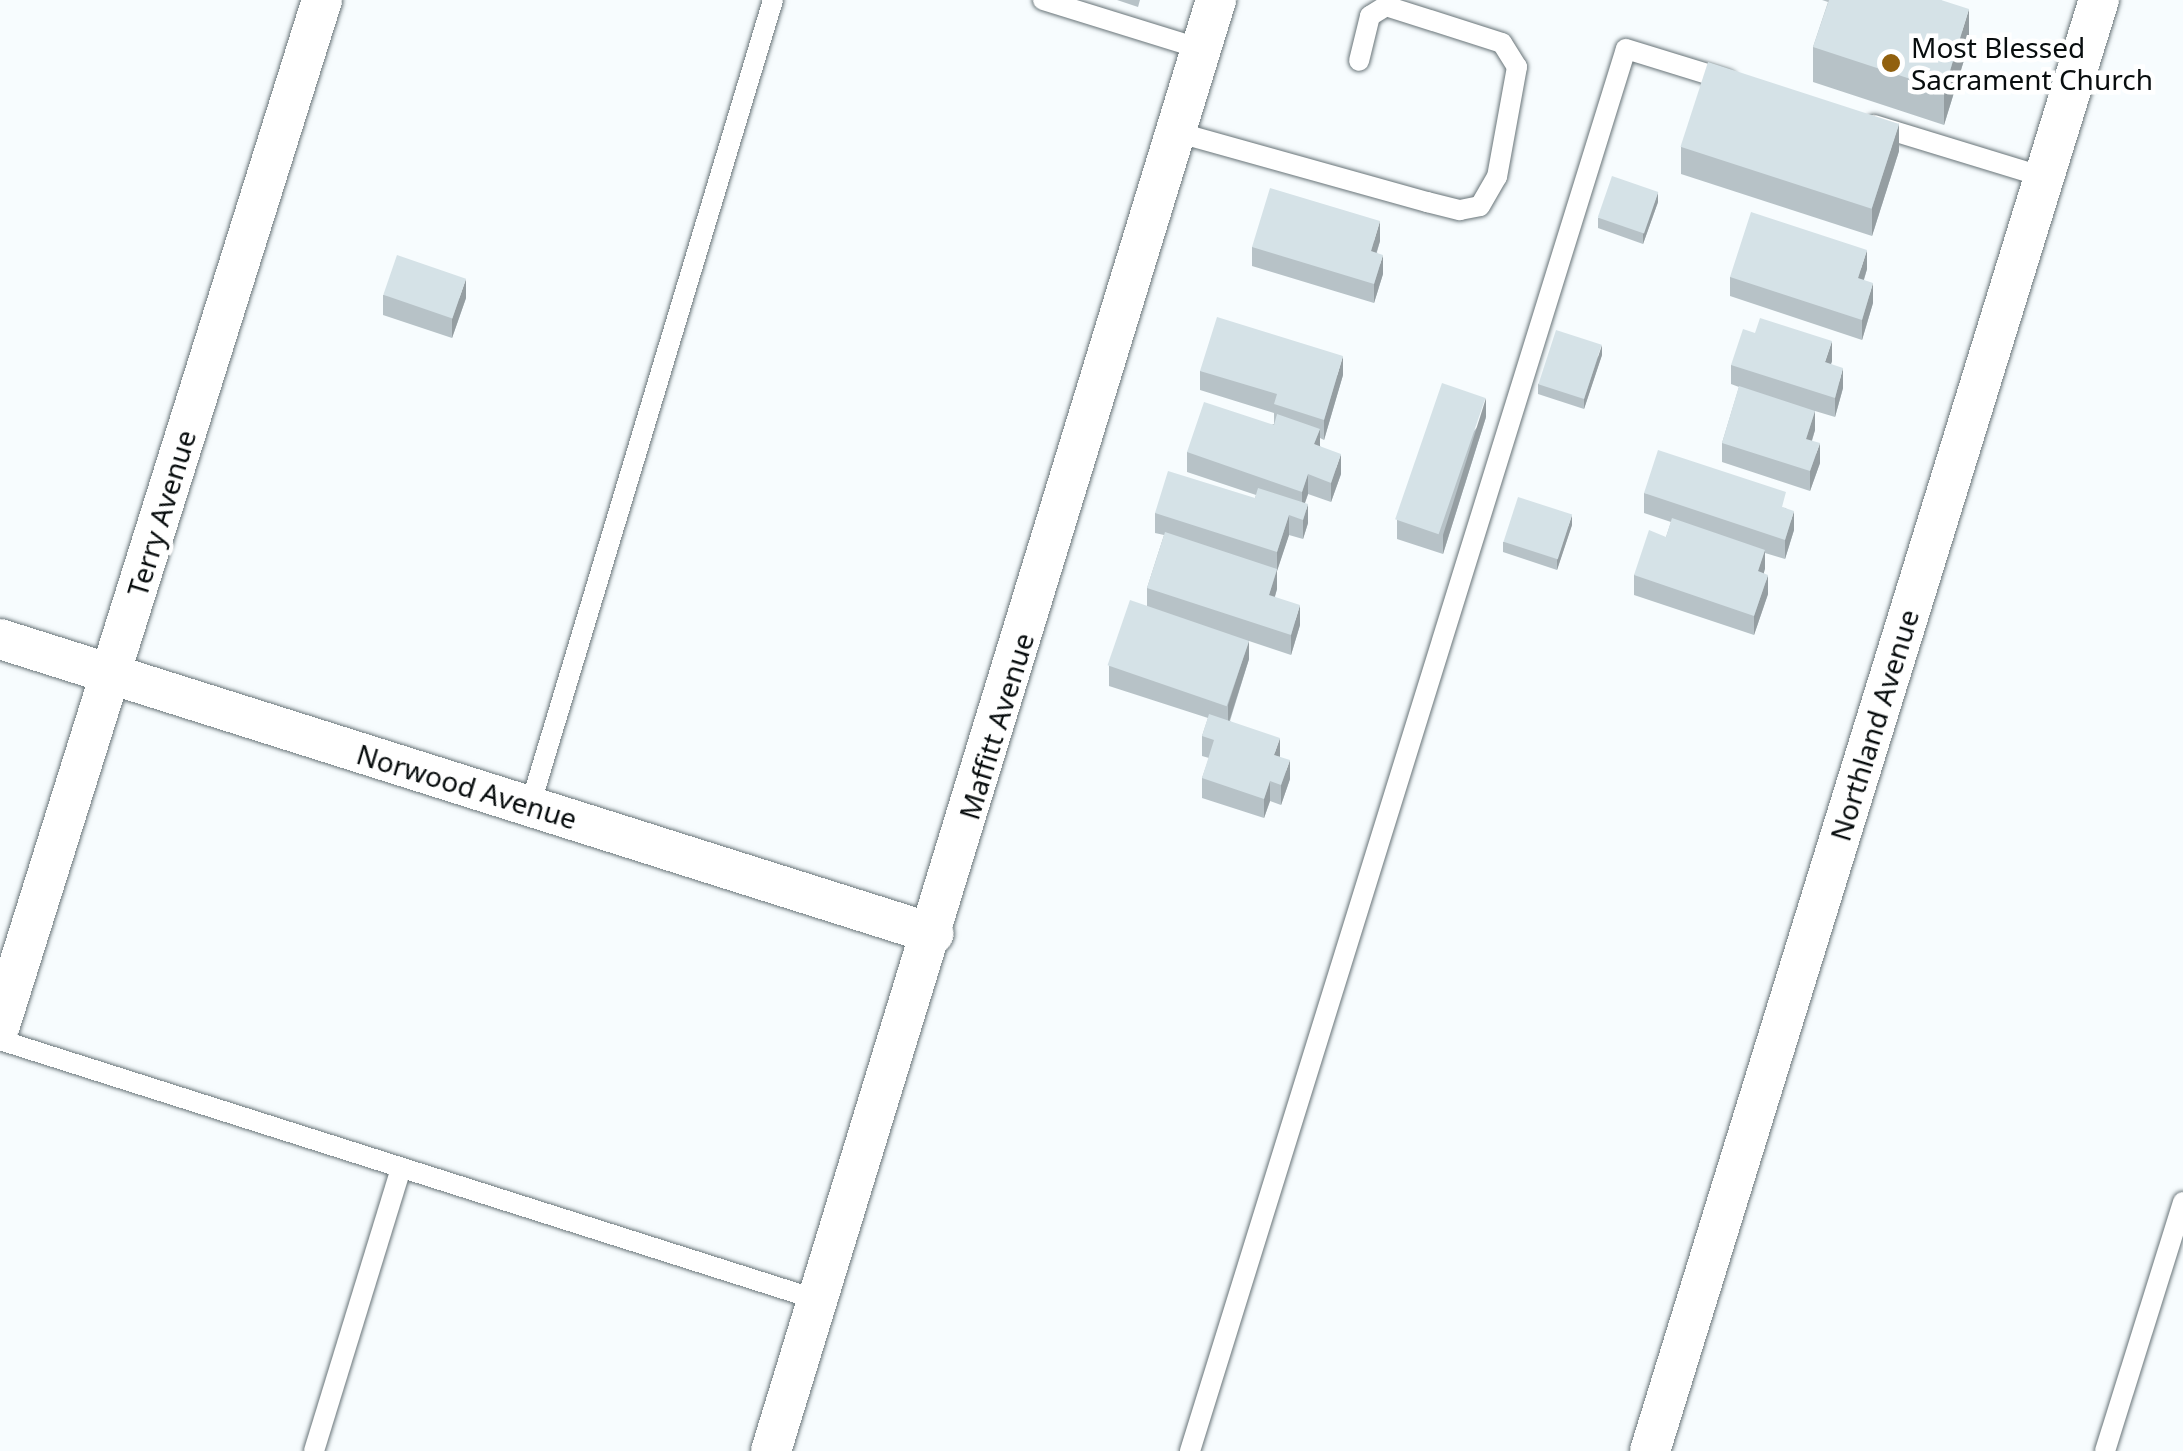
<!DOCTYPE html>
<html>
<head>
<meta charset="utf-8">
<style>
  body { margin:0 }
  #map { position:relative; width:2183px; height:1451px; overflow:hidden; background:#f7fcfe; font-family:"Noto Sans",sans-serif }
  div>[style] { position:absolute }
  .roads { filter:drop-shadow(0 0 2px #687478) drop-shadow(0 0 2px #687478) }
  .lane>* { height:20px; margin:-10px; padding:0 10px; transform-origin:10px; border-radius:10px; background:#fff }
  .street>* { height:40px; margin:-20px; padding:0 20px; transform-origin:20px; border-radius:20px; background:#fff }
  .wall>* { inset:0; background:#b7c2c7 }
  .shaded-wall>* { inset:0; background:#959ea2 }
  .building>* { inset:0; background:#d5e2e7; transform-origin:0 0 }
  .dots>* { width:28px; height:28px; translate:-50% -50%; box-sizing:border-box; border:5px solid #fff; border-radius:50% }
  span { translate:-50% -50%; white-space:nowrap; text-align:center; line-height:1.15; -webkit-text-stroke:9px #fff; paint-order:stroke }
  .poi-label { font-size:28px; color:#080d0e }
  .left { translate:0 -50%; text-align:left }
  .street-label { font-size:28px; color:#080d0e }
</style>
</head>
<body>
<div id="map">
  <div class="roads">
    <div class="lane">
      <div style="left:1043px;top:0;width:165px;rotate:17.2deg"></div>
      <div style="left:1874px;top:125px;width:178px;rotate:17deg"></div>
      <div style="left:1176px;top:132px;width:261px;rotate:15.6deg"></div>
      <div style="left:1427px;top:202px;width:34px;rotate:14deg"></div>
      <div style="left:1460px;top:210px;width:20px;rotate:-11deg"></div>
      <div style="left:1480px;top:206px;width:34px;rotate:-60deg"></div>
      <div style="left:1497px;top:177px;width:112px;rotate:-79.7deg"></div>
      <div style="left:1517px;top:67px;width:28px;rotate:-122deg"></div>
      <div style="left:1502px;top:43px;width:122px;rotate:-162.3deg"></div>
      <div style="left:1386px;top:6px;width:19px;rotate:148deg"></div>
      <div style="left:1370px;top:16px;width:46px;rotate:103.7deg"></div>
      <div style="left:530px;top:806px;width:842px;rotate:-73.22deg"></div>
      <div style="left:0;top:1040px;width:858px;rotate:17.63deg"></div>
      <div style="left:314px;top:1451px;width:296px;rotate:-72.9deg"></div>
      <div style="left:1190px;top:1451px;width:1468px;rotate:-72.73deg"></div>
      <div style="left:1626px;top:49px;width:106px;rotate:17.1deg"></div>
      <div style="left:2105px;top:1451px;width:261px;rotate:-72.6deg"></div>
    </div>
    <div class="street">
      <div style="left:0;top:639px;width:979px;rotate:17.53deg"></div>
      <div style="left:0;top:1025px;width:1074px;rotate:-72.56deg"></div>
      <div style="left:771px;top:1451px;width:1518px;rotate:-72.95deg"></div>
      <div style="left:1650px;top:1451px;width:1519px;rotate:-72.81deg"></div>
    </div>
  </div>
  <div class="wall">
    <div style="clip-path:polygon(1117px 0,1140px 0,1138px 7px)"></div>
    <div style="clip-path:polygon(1822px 0,1941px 0,1969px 44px,1944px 125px,1813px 82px,1813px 47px,1828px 2px)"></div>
    <div style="clip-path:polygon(1681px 147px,1899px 151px,1872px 236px,1681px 174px)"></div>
    <div style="clip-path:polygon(1658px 202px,1643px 244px,1598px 228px,1598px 218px)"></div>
    <div style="clip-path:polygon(1380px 241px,1377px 252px,1383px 274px,1374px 303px,1252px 266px,1252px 247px)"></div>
    <div style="clip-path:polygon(1867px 269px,1864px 280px,1873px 303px,1862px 340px,1730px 296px,1730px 277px)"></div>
    <div style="clip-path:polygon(383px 295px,466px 298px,452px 338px,383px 315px)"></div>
    <div style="clip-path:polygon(1602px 355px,1584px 409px,1538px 394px,1538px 384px)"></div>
    <div style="clip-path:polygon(1832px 361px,1831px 364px,1843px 388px,1835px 417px,1815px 411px,1815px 430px,1812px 441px,1820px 463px,1810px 491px,1722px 462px,1722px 443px,1739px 387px,1731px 384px,1731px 365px)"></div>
    <div style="clip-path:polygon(1200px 371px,1343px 375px,1324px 440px,1320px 438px,1320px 446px,1341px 474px,1331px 502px,1308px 494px,1305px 503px,1308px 523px,1303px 539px,1289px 535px,1277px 571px,1277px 589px,1275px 597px,1300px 625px,1291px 655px,1249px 641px,1249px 659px,1230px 721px,1280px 757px,1290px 779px,1281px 805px,1270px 801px,1264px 818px,1202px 798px,1202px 778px,1209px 758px,1202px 756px,1202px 736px,1208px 718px,1109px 686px,1109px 666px,1147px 606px,1147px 588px,1164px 535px,1155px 533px,1155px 513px,1255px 498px,1256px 495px,1187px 472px,1187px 452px,1274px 424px,1274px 413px,1200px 390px)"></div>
    <div style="clip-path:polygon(1486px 417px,1443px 554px,1397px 539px,1397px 520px)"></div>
    <div style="clip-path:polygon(1644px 493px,1786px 508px,1794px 530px,1785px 559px,1765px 553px,1764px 573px,1768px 594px,1754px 635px,1634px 595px,1634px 575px,1666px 537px,1671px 522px,1644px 513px)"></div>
    <div style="clip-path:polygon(1572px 525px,1557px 570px,1503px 552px,1503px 542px)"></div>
  </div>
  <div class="shaded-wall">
    <div style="clip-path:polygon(1969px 9px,1969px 44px,1944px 125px,1944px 90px)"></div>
    <div style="clip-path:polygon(1899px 123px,1899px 151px,1872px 236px,1872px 208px)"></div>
    <div style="clip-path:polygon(1658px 192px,1658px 202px,1643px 244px,1643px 234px)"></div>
    <div style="clip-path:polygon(1380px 221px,1380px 241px,1371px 270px,1371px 251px)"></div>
    <div style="clip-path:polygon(1867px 250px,1867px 269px,1858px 298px,1858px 278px)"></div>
    <div style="clip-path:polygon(1383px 255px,1383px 274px,1374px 303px,1374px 284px)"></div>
    <div style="clip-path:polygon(466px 279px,466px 298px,452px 338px,452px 319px)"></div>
    <div style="clip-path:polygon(1873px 283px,1873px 303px,1862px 340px,1862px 320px)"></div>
    <div style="clip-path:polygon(1832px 341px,1832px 361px,1825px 382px,1825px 362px)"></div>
    <div style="clip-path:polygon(1602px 345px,1602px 355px,1584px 409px,1584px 399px)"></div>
    <div style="clip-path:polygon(1343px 356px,1343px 375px,1324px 440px,1324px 420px)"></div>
    <div style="clip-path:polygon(1843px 368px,1843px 388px,1835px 417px,1835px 398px)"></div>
    <div style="clip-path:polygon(1486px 398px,1486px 417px,1443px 554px,1443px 535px)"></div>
    <div style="clip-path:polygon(1815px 411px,1815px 430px,1806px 459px,1806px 439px)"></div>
    <div style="clip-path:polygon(1320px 429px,1320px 448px,1314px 444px)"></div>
    <div style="clip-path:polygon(1820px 443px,1820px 463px,1810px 491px,1810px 471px)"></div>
    <div style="clip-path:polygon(1341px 454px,1341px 474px,1331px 502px,1331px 483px)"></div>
    <div style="clip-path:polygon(1308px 474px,1308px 494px,1302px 511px,1302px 492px)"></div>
    <div style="clip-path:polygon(1308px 504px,1308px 523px,1303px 539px,1303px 520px)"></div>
    <div style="clip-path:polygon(1794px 511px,1794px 530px,1785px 559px,1785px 540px)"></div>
    <div style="clip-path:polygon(1289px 515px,1289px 535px,1277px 571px,1277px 589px,1269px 615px,1269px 595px,1277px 570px,1277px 552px)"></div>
    <div style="clip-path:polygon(1572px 515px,1572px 525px,1557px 570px,1557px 560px)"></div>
    <div style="clip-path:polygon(1765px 550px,1765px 569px,1758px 591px,1758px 571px)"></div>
    <div style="clip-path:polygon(1768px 575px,1768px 594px,1754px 635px,1754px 616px)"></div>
    <div style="clip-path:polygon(1300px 605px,1300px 625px,1291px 655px,1291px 635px)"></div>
    <div style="clip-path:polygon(1249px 640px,1249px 659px,1228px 725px,1228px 705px)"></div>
    <div style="clip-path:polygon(1280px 738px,1280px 757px,1274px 755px)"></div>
    <div style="clip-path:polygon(1290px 760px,1290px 779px,1281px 805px,1281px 785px)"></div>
    <div style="clip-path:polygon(1270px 781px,1270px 801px,1264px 818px,1264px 799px)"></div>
  </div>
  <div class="building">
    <div style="clip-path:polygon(1829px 0,1941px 0,1969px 9px,1944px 90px,1813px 47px)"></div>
    <div style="left:1708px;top:62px;width:201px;height:89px;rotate:18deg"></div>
    <div style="left:1612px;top:176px;width:49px;height:44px;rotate:19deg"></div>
    <div style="clip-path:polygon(1270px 188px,1380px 221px,1371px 251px,1383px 255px,1374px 284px,1252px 247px)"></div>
    <div style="clip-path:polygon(1751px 212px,1867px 250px,1858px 278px,1873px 283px,1862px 320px,1730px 277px)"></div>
    <div style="left:397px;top:255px;width:73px;height:42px;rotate:19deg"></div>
    <div style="clip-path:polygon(1217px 317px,1343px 356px,1324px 420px,1274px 404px,1277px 394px,1200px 371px)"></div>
    <div style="clip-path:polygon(1760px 318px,1832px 341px,1825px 362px,1843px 368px,1835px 398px,1731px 365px,1743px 329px,1755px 333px)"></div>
    <div style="left:1556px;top:330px;width:48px;height:57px;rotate:18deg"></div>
    <div style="left:1442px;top:383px;width:46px;height:144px;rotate:19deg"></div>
    <div style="clip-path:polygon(1739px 386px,1815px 411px,1806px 439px,1820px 443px,1810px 471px,1722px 443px)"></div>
    <div style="clip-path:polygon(1204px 402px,1274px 425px,1277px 414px,1320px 429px,1314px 444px,1341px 454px,1331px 483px,1308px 474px,1302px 492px,1187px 452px)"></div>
    <div style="clip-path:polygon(1658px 450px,1786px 492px,1782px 507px,1794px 511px,1785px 540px,1644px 493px)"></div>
    <div style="clip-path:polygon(1168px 471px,1255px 498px,1258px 488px,1308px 504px,1303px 520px,1289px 515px,1277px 552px,1155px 513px)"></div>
    <div style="left:1518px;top:497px;width:57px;height:47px;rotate:18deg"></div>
    <div style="clip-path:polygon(1672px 518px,1765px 550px,1758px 571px,1768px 575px,1754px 616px,1634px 575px,1649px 530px,1666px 537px)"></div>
    <div style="clip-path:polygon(1165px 532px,1277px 569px,1269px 595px,1300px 605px,1291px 635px,1147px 588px)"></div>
    <div style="left:1130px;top:600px;width:126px;height:69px;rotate:19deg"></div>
    <div style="clip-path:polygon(1209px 714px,1280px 738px,1274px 755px,1290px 760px,1281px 785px,1270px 781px,1264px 799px,1202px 778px,1214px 740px,1202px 736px)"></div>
  </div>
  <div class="dots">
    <div style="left:1891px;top:63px;background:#91600e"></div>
  </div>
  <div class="poi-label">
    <span class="left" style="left:1911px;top:63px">Most Blessed<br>Sacrament Church</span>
  </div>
  <div class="street-label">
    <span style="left:161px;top:513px;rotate:-73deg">Terry Avenue</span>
    <span style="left:1874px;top:725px;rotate:-73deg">Northland Avenue</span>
    <span style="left:996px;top:726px;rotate:-73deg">Maffitt Avenue</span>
    <span style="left:467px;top:786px;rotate:17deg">Norwood Avenue</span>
  </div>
</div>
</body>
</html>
